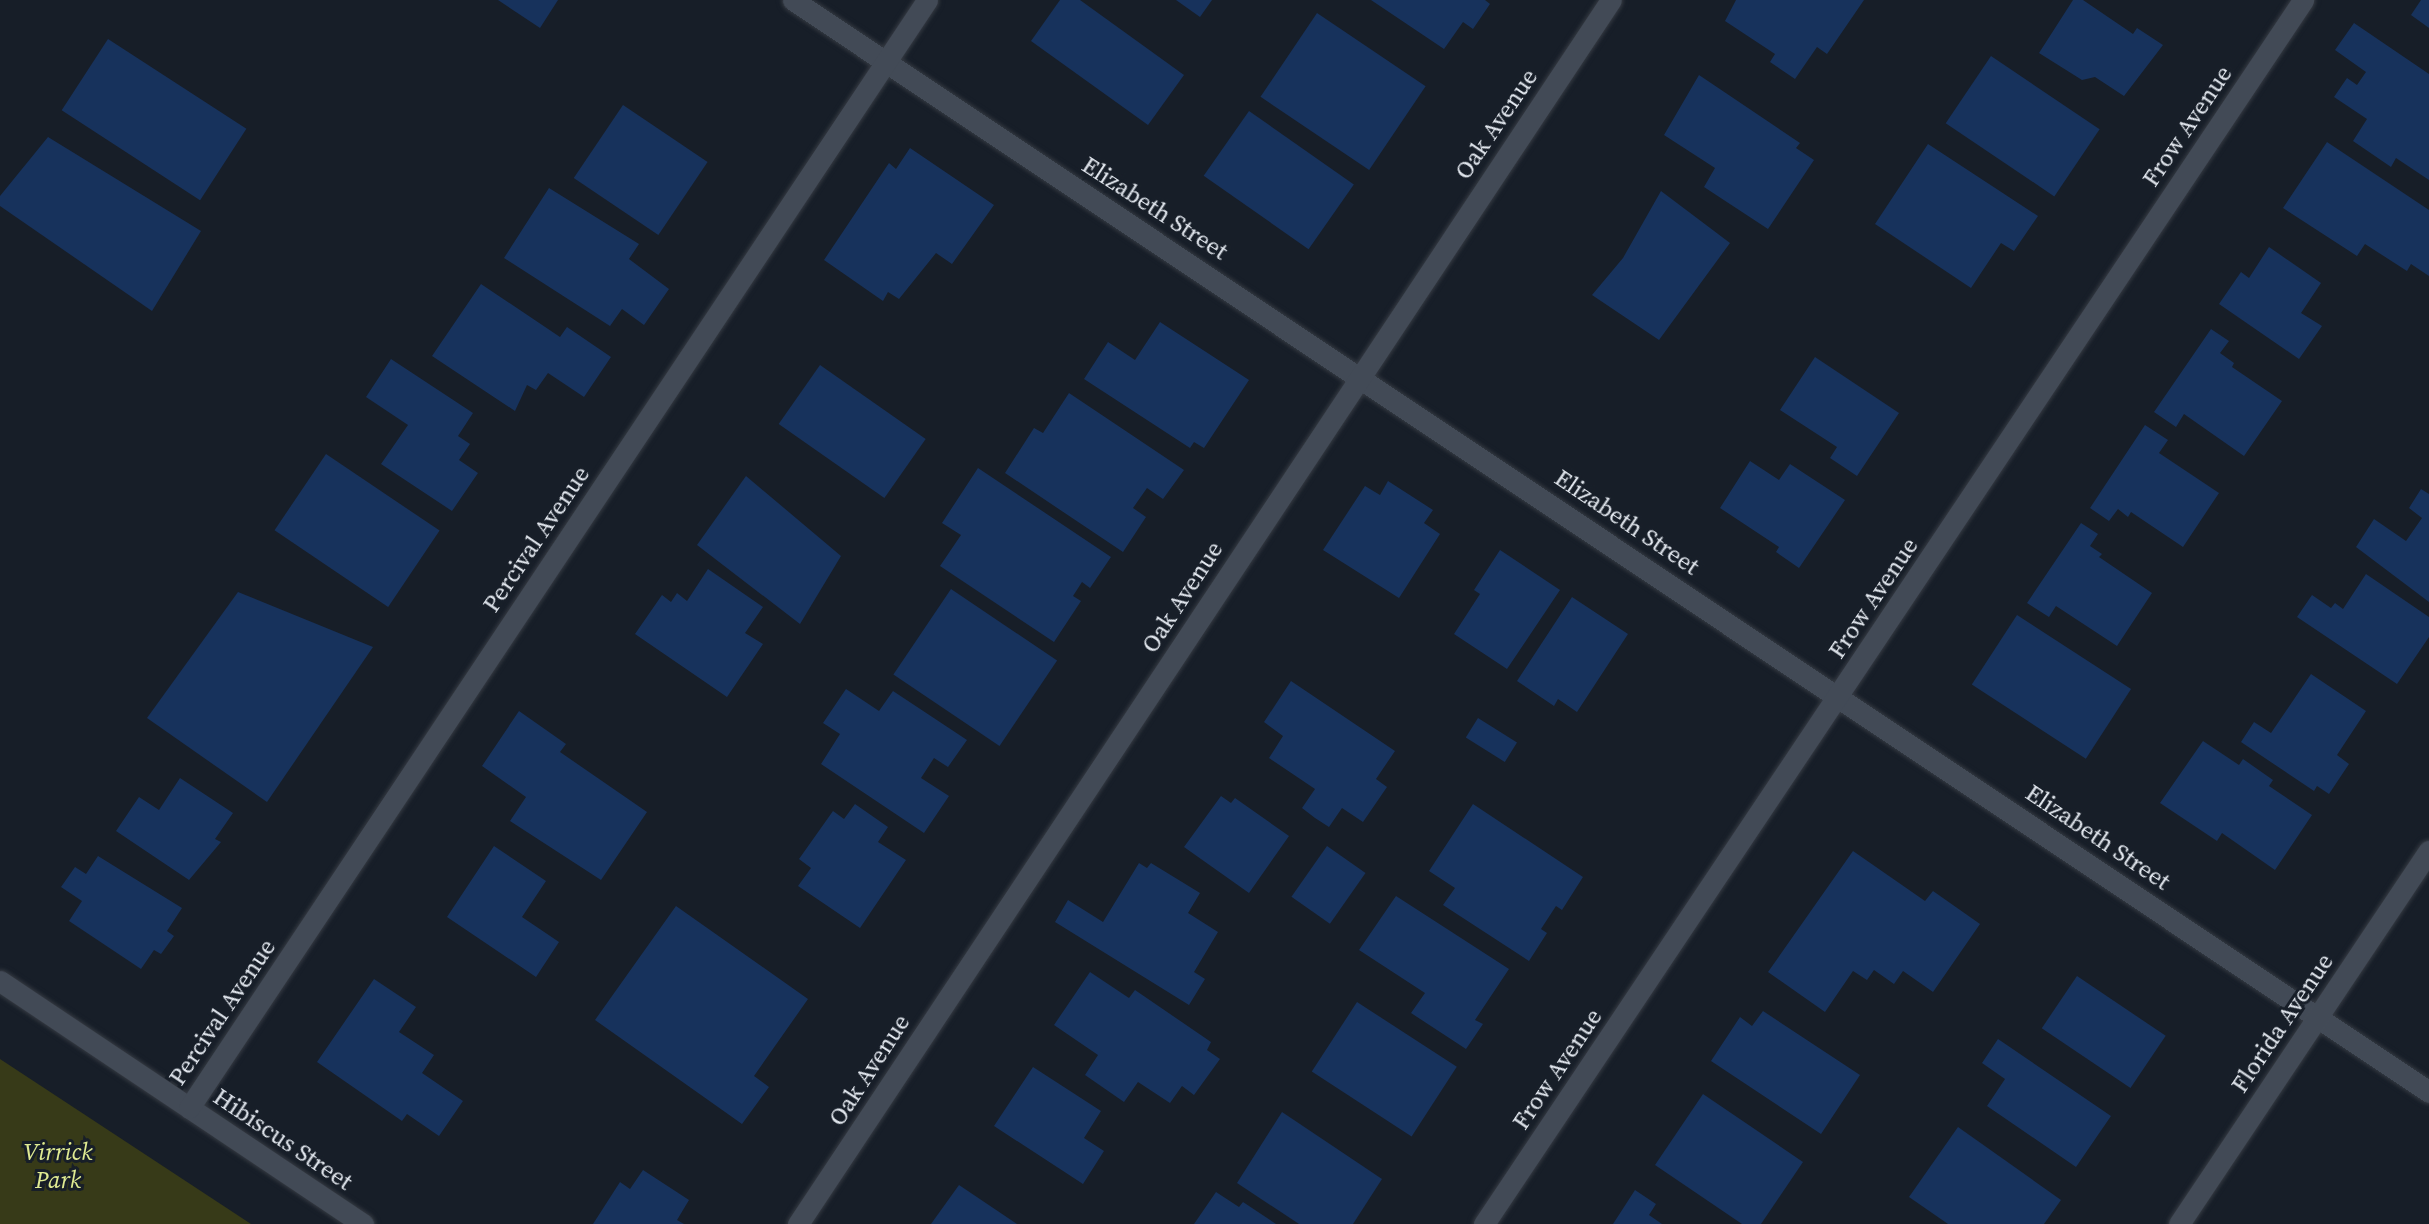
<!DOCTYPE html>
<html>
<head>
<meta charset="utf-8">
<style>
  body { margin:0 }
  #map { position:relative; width:2429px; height:1224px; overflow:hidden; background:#171e28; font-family:"Source Serif 4",serif }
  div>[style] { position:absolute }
  .green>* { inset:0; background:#373a18 }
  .building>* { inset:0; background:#17325c; transform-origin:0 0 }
  .roads { filter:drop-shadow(0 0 2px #353a42) drop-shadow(0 0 2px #353a42) }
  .minor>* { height:21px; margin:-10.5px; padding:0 10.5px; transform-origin:10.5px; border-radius:10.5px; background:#424a56 }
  span { translate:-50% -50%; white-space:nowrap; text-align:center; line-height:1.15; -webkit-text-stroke:6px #171e28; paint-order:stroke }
  .street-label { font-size:24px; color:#e4e9f0 }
  .park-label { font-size:24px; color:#e0eb92; font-style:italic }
</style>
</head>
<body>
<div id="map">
  <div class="green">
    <div style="clip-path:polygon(0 1059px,251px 1224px,0 1224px)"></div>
  </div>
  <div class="building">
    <div style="clip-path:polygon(498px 0,558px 0,540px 28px)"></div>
    <div style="clip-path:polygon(1060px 0,1080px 0,1184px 75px,1148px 125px,1031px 41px)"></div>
    <div style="clip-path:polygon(1176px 0,1212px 0,1200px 17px)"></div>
    <div style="clip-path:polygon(1371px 0,1485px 0,1490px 4px,1473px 29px,1463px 22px,1444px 49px)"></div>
    <div style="clip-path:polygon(1736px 0,1864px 0,1827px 54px,1817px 47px,1795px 79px,1770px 62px,1775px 54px,1725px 21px)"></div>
    <div style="clip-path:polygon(2073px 0,2083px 0,2133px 34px,2137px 28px,2163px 45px,2124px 96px,2095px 77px,2082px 80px,2039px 53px)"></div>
    <div style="clip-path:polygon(2421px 0,2429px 0,2429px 28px,2411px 15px)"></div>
    <div style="left:1317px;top:13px;width:131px;height:101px;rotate:34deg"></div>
    <div style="clip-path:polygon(2354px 23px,2429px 74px,2429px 180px,2396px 158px,2391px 167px,2353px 141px,2367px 119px,2334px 97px,2347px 78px,2357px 85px,2366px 72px,2335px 50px)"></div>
    <div style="left:108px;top:39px;width:165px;height:85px;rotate:33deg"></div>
    <div style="left:1991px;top:56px;width:131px;height:81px;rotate:34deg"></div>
    <div style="clip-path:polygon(1699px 75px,1800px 143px,1796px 148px,1814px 160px,1768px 229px,1704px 187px,1715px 168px,1664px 135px)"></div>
    <div style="left:623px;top:105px;width:102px;height:88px;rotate:34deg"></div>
    <div style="left:1249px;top:111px;width:128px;height:79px;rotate:35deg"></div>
    <div style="clip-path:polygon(48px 137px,201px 231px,152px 311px,0 206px,0 196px)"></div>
    <div style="clip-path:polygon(2327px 142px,2429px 210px,2429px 276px,2411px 264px,2407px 271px,2365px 244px,2357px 256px,2283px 208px)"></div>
    <div style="clip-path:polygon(1928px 144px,2038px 216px,2014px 251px,2001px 243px,1971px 288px,1875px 224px)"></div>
    <div style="clip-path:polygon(910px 148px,994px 205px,952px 264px,936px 253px,899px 299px,888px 292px,883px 301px,824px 260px,889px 163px,896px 169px)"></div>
    <div style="clip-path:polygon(549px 188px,639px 244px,629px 259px,669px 289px,644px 325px,622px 309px,610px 326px,504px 258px)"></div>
    <div style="clip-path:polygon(1661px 191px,1730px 243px,1659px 340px,1592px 295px,1623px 258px)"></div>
    <div style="clip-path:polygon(2269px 247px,2321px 283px,2301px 313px,2322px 326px,2299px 359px,2219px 304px,2241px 272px,2249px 278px)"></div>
    <div style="clip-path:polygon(481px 284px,560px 337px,567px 327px,611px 357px,584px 397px,548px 373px,536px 390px,527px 385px,515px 411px,432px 356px)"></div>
    <div style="clip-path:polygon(1160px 322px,1249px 380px,1204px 448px,1194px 442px,1190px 448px,1084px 379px,1108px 342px,1135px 360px)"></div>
    <div style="clip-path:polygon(2211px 329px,2229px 341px,2220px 353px,2234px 363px,2232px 367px,2282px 401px,2244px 456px,2184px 414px,2176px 427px,2154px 412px)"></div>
    <div style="clip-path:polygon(1815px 357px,1899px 413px,1857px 476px,1830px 458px,1837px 447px,1780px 410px)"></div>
    <div style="clip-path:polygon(391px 359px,473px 413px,458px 436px,470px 444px,459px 460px,478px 473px,452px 511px,381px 464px,408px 425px,366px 397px)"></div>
    <div style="left:820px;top:365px;width:129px;height:72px;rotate:35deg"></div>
    <div style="clip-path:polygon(1069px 393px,1184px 470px,1163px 499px,1147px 488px,1133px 508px,1146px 517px,1123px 552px,1005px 473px,1034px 428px,1043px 433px)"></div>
    <div style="clip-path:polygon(2145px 425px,2168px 440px,2159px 453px,2219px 493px,2183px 547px,2131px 512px,2128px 517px,2118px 509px,2109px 521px,2090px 508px)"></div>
    <div style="left:326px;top:454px;width:137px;height:92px;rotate:34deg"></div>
    <div style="clip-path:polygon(1750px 461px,1779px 480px,1790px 464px,1845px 500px,1799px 568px,1776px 552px,1779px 547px,1720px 508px)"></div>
    <div style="clip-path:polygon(978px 468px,1111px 557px,1090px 588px,1082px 582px,1073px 596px,1081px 601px,1054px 642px,940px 566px,961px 535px,942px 523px)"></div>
    <div style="clip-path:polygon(746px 476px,841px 556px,800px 624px,697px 545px)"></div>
    <div style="clip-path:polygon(1388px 481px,1433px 510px,1424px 523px,1440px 534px,1399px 598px,1323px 550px,1365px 486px,1380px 495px)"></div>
    <div style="clip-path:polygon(2421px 489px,2429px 494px,2429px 602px,2356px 547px,2374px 519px,2406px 541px,2422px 518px,2409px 508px)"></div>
    <div style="clip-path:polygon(2081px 523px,2098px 534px,2090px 546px,2102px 554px,2099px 557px,2152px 593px,2117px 646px,2056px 606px,2049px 617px,2027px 603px)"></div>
    <div style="clip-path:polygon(1500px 550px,1560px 590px,1507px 669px,1454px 634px,1480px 594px,1474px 590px)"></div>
    <div style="clip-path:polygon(708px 569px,763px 607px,745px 633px,763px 644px,727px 697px,635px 634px,662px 595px,671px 602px,677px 593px,687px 601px)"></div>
    <div style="clip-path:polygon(2366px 574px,2429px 617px,2429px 637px,2397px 684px,2297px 617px,2312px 595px,2331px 608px,2335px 603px,2343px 609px)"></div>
    <div style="left:951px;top:589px;width:128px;height:103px;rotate:34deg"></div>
    <div style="clip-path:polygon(238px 592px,373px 647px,267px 802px,147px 718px)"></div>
    <div style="clip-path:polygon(1572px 597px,1628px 634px,1577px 712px,1558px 699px,1554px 706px,1517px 681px)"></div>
    <div style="left:2017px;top:615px;width:136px;height:83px;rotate:33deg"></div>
    <div style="clip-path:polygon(2311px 674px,2366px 711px,2337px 755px,2349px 764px,2329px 794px,2317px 786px,2314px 791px,2241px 742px,2254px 722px,2271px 733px)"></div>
    <div style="clip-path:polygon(1291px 681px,1395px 751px,1376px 779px,1387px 787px,1363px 822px,1342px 808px,1329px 827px,1315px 818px,1302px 808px,1315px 789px,1269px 758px,1283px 736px,1264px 722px)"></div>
    <div style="clip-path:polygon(846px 689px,879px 711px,893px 691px,967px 740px,948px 767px,934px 758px,921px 778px,949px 796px,924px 833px,821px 764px,840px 734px,823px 723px)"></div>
    <div style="clip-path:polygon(519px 711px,566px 744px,560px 752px,647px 812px,601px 880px,510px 821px,526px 797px,482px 766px)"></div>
    <div style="left:1478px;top:718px;width:46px;height:23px;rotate:32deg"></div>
    <div style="clip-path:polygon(2203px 741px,2239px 765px,2243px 759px,2273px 780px,2269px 786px,2312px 815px,2275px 870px,2222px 833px,2217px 841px,2160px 803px)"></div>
    <div style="clip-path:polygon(180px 778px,233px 813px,215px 839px,221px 842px,189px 880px,116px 831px,139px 797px,159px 810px)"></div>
    <div style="clip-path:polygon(1221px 796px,1231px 803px,1235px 798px,1289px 836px,1249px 893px,1184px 847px)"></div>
    <div style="clip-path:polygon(855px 804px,888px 827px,878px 842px,906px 860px,860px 928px,798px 886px,811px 868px,799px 859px,833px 811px,844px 819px)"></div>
    <div style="clip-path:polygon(1473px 804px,1583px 877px,1562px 910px,1556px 906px,1541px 929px,1547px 933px,1529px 961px,1443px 905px,1455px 888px,1429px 871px)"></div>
    <div style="clip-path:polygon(494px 846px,546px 881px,522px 917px,559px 942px,536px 977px,447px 917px)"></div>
    <div style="left:1327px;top:846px;width:47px;height:62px;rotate:35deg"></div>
    <div style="clip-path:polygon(1853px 851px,1925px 901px,1933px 891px,1980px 924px,1933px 992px,1903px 971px,1894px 984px,1874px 970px,1867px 980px,1853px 971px,1825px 1012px,1768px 972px)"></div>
    <div style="clip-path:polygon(98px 856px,182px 908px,167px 931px,174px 936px,161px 954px,154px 950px,141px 969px,69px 921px,82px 901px,61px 887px,75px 867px,86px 874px)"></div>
    <div style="clip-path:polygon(1139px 863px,1147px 868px,1151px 863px,1200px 893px,1188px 913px,1218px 932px,1194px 972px,1205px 979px,1189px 1005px,1055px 922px,1068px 900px,1103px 922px)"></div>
    <div style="clip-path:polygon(1396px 896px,1509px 969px,1475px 1020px,1483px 1024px,1466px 1049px,1411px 1013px,1425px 993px,1359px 950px)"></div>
    <div style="clip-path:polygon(676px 906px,808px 999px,754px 1076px,769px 1087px,742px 1124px,595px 1020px)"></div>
    <div style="clip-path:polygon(1090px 972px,1129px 998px,1135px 990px,1211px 1042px,1207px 1050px,1220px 1059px,1194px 1095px,1182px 1086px,1170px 1103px,1138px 1082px,1124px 1102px,1085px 1075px,1098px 1055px,1054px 1025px)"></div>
    <div style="left:2077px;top:976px;width:107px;height:63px;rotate:34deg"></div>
    <div style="clip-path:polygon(374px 979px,416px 1007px,399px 1032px,434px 1055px,422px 1073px,463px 1101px,439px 1136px,407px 1114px,402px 1121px,317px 1062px)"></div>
    <div style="left:1357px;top:1002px;width:119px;height:83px;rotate:33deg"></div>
    <div style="clip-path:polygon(1763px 1011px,1860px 1075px,1821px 1134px,1711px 1061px,1740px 1017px,1752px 1026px)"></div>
    <div style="clip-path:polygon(1998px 1039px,2111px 1116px,2076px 1167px,1987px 1106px,2005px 1079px,1982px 1063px)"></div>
    <div style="clip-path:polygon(1033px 1067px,1101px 1111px,1084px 1138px,1104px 1151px,1083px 1184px,994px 1126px)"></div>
    <div style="clip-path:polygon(1703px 1094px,1803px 1162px,1761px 1224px,1742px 1224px,1655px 1165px)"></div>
    <div style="clip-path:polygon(1282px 1112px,1382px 1179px,1353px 1224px,1299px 1224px,1237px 1183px)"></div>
    <div style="clip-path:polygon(1958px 1127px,2061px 1200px,2044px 1224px,1948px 1224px,1909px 1197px)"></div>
    <div style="clip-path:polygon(643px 1170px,689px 1200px,677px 1220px,684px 1224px,593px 1224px,620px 1182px,630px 1189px)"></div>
    <div style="clip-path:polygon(959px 1185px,1017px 1224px,931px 1224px)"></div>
    <div style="clip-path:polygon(1635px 1190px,1656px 1204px,1649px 1215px,1662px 1224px,1613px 1224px)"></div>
    <div style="clip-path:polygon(1216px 1192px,1239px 1207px,1243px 1202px,1276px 1224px,1194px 1224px)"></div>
  </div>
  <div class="roads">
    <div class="minor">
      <div style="left:793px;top:0;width:1967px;rotate:33.72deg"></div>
      <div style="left:0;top:981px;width:437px;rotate:33.8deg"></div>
      <div style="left:189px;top:1108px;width:1331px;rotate:-56.33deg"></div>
      <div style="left:798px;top:1224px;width:1469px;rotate:-56.41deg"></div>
      <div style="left:1484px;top:1224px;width:1473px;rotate:-56.21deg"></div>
      <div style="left:2179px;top:1224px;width:449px;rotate:-56.2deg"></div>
    </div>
  </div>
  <div class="street-label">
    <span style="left:1496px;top:124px;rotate:-56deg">Oak Avenue</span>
    <span style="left:2187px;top:126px;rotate:-56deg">Frow Avenue</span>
    <span style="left:1155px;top:208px;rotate:33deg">Elizabeth Street</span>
    <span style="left:1627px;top:522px;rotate:34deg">Elizabeth Street</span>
    <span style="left:536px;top:539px;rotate:-56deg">Percival Avenue</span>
    <span style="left:1182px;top:597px;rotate:-57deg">Oak Avenue</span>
    <span style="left:1873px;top:598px;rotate:-56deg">Frow Avenue</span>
    <span style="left:2098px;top:837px;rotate:34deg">Elizabeth Street</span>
    <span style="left:222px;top:1012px;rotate:-56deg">Percival Avenue</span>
    <span style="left:2282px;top:1023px;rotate:-56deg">Florida Avenue</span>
    <span style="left:1557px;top:1069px;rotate:-56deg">Frow Avenue</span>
    <span style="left:869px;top:1070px;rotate:-57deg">Oak Avenue</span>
    <span style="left:283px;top:1139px;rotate:34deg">Hibiscus Street</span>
  </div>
  <div class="park-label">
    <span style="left:58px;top:1166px">Virrick<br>Park</span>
  </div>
</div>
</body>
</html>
